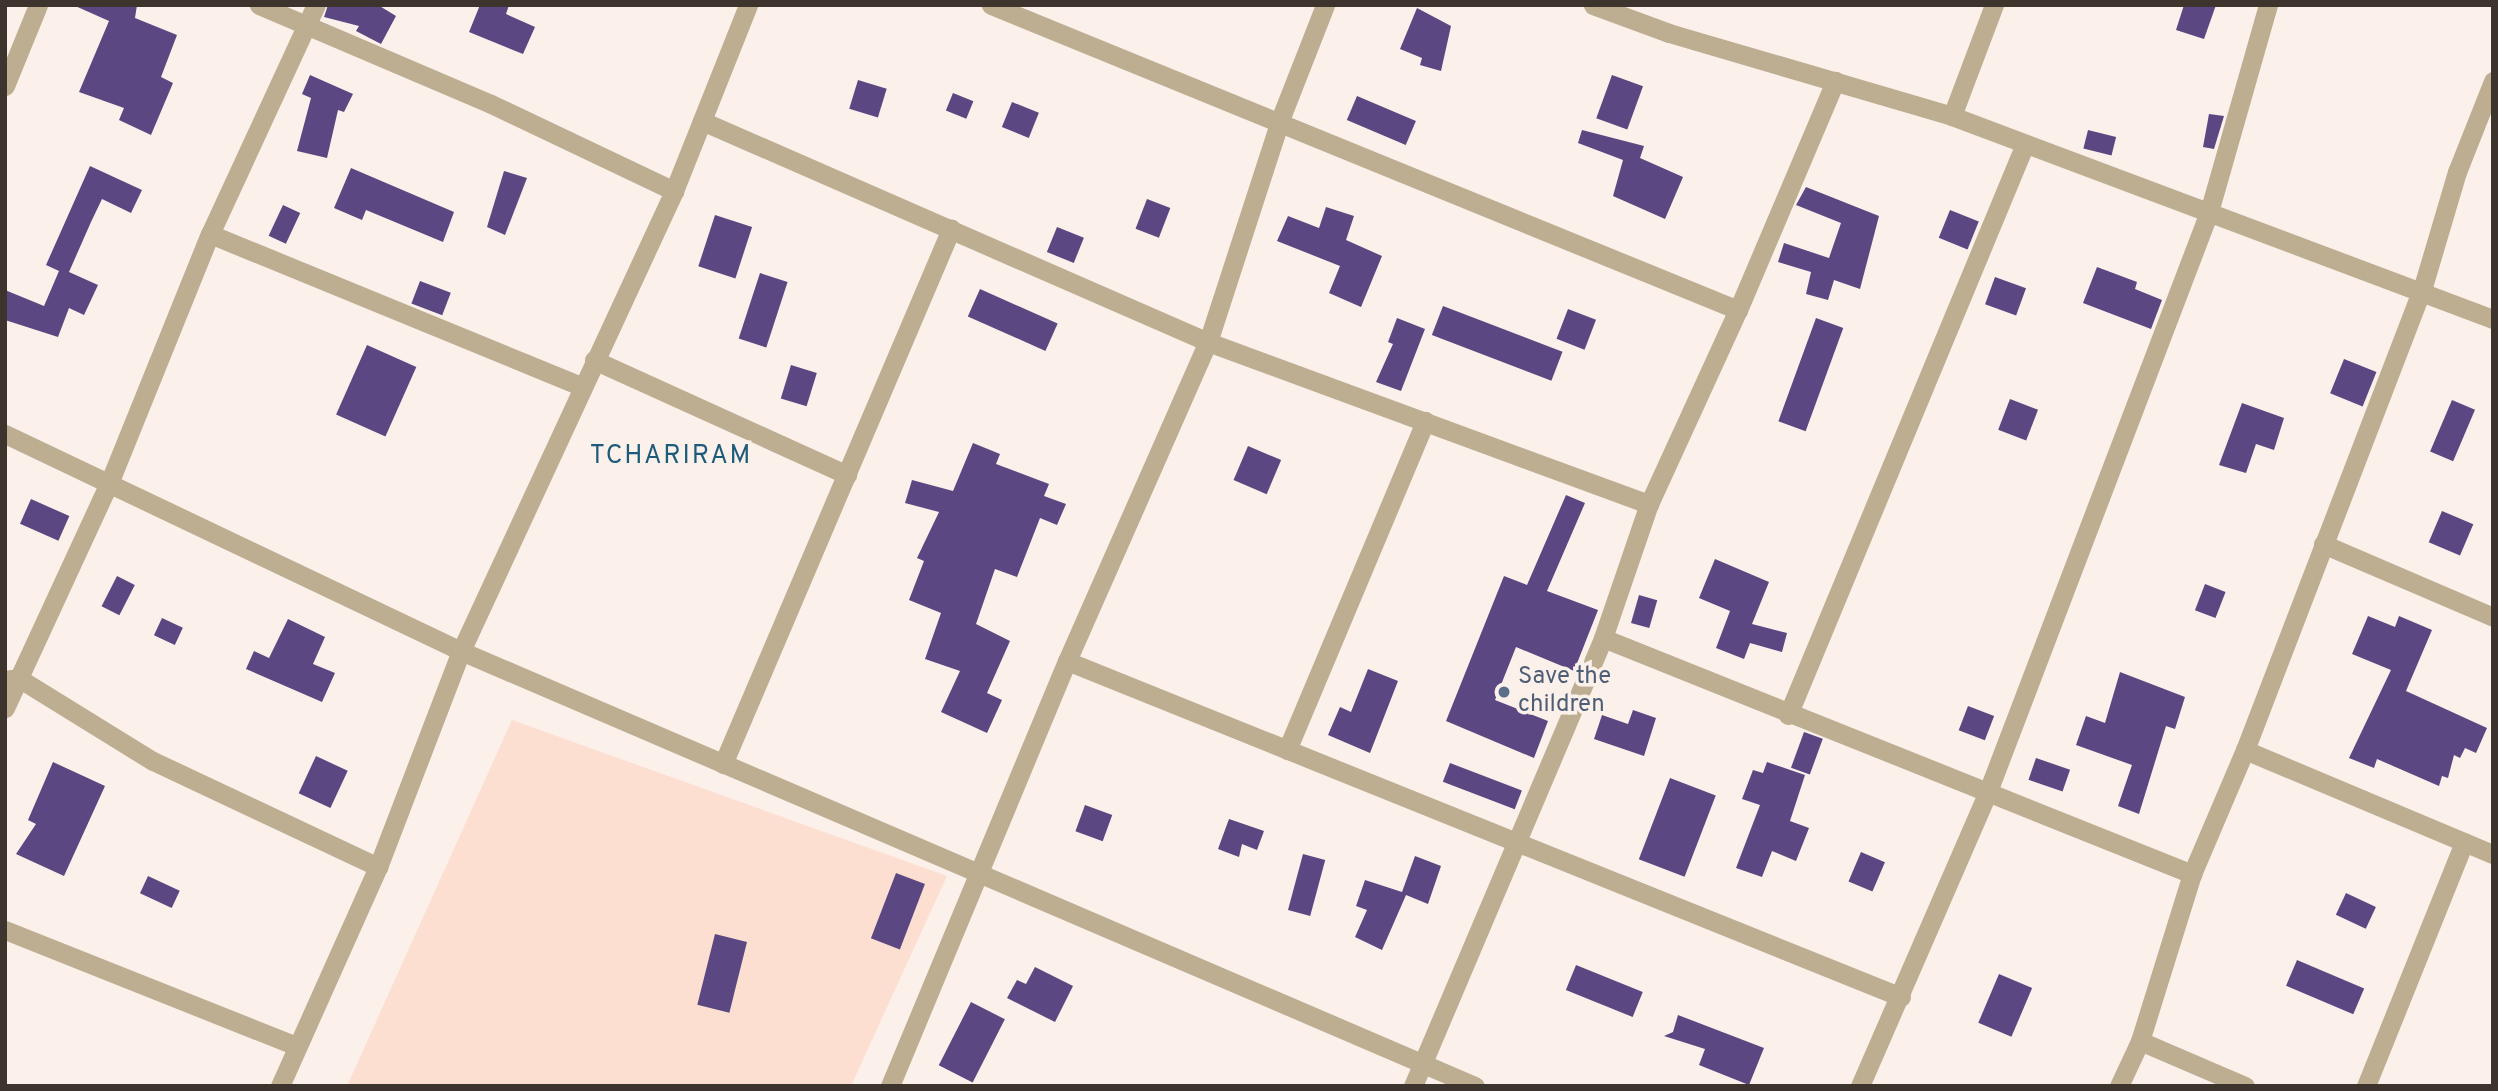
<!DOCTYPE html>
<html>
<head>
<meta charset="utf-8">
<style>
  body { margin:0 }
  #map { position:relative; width:2498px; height:1091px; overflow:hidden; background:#fbf0ea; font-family:Overpass,sans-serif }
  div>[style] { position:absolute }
  .built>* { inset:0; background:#fcdfd1 }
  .building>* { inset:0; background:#5b4882; transform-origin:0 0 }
  .minor>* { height:19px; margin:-9.5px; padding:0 9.5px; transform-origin:9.5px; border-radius:9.5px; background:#bdad91 }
  .dots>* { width:19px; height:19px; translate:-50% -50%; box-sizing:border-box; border:4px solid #fbf0ea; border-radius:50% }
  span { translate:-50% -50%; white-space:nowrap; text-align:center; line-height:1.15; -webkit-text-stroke:7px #fbf0ea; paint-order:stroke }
  .service-label { font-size:24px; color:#4e5e75 }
  .left { translate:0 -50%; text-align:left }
  .neighbourhood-label { font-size:26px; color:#1d5b7a; letter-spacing:2px }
  .frame { position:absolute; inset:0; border:7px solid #3e342e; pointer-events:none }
</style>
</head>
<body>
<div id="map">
  <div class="built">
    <div style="clip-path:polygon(512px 720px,947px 876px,851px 1086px,347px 1086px)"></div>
  </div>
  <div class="building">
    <div style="clip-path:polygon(73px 5px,137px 5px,135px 18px,177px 35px,161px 77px,173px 83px,151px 135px,119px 120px,124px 108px,79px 92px,109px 21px)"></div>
    <div style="clip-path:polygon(328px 5px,378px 5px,396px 16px,381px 44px,356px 31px,359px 26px,324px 17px)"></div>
    <div style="clip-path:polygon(480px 5px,509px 5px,506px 14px,535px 27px,523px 54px,469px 32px)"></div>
    <div style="clip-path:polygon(2184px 5px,2216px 5px,2204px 39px,2176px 30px)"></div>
    <div style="clip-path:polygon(1417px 8px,1451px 26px,1441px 71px,1420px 65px,1422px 58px,1400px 49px)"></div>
    <div style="clip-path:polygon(310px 75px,353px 94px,344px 112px,338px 110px,327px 158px,297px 151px,311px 98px,302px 94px)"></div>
    <div style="left:1612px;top:75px;width:33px;height:46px;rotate:20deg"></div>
    <div style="left:858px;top:80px;width:30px;height:30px;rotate:17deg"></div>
    <div style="left:953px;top:93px;width:22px;height:19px;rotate:22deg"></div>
    <div style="left:1357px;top:96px;width:64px;height:26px;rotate:23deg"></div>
    <div style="left:1012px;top:102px;width:29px;height:27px;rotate:22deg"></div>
    <div style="clip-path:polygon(2209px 114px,2224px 116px,2214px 149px,2203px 147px)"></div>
    <div style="clip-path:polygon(1582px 130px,1644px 146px,1640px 158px,1683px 177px,1665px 219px,1613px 196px,1623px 160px,1578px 143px)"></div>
    <div style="left:2088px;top:130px;width:29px;height:19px;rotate:14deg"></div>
    <div style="clip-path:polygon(90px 166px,142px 190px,131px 213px,102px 199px,91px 222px,69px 272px,98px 285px,84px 315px,69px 308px,58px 337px,5px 320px,5px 290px,44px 306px,59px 271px,46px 265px)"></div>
    <div style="clip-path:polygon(351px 168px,454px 212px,443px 242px,366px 210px,362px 220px,334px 208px)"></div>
    <div style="clip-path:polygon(504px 171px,527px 178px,505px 235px,487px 227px)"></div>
    <div style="clip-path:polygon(1806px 187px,1879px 216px,1860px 289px,1834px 280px,1828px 300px,1806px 294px,1811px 272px,1778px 262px,1784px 243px,1829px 258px,1841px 223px,1796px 205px)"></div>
    <div style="left:1147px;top:199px;width:25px;height:32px;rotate:21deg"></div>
    <div style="left:283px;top:205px;width:19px;height:34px;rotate:25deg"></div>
    <div style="clip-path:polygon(1326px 207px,1354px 216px,1346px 240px,1382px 256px,1361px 307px,1329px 293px,1340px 266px,1277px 241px,1288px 216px,1319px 228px)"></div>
    <div style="left:1950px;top:210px;width:31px;height:30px;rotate:22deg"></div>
    <div style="left:715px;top:215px;width:39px;height:54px;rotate:18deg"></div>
    <div style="left:1057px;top:227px;width:29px;height:27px;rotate:22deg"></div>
    <div style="clip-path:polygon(2097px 267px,2137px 282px,2135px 289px,2162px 300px,2151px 329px,2083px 303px)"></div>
    <div style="left:760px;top:273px;width:29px;height:69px;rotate:18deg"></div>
    <div style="left:1995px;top:277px;width:33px;height:29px;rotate:20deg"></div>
    <div style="left:420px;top:281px;width:33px;height:24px;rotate:21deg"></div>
    <div style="left:980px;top:289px;width:85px;height:30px;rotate:24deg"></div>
    <div style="left:1443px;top:306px;width:128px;height:31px;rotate:21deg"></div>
    <div style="left:1568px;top:309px;width:30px;height:32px;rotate:21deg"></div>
    <div style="clip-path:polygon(1397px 318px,1425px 329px,1401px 391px,1376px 382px,1393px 344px,1388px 342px)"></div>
    <div style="left:1816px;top:318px;width:29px;height:110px;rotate:20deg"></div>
    <div style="left:367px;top:345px;width:54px;height:76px;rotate:24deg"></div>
    <div style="left:2344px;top:359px;width:35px;height:37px;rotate:22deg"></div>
    <div style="left:791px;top:365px;width:27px;height:35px;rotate:17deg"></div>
    <div style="left:2010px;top:399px;width:30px;height:33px;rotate:21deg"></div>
    <div style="left:2452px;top:400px;width:25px;height:56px;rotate:23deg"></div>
    <div style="clip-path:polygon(2242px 403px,2284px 418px,2274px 450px,2256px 444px,2246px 473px,2219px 465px)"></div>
    <div style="clip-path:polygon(973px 443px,1000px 454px,996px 464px,1049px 484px,1044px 496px,1066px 504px,1057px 525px,1040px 518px,1017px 577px,995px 569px,976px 624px,1010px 641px,987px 693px,1002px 700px,987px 733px,941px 712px,960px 671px,925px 659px,941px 613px,909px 600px,924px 561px,917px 558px,939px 512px,905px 503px,912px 480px,953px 491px)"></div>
    <div style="left:1248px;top:446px;width:36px;height:37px;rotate:23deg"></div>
    <div style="clip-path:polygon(1566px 495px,1585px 503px,1547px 591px,1598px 610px,1574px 671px,1516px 647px,1495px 700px,1548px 721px,1534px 758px,1446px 721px,1504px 576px,1527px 585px)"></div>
    <div style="left:31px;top:499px;width:42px;height:27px;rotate:24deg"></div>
    <div style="left:2442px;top:511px;width:34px;height:34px;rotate:23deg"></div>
    <div style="clip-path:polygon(1715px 559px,1769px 582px,1752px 624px,1787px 633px,1782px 652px,1750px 643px,1744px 659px,1716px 648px,1730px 611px,1699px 598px)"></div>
    <div style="left:117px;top:576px;width:20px;height:34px;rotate:27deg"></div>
    <div style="left:2205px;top:584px;width:22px;height:28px;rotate:21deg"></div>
    <div style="left:1639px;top:595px;width:19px;height:29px;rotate:16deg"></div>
    <div style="clip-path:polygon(2368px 616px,2395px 627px,2399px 616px,2432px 630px,2406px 691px,2487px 728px,2476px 753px,2465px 748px,2460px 758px,2454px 755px,2448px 778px,2442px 776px,2439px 786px,2377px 759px,2374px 768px,2349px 758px,2391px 670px,2352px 654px)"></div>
    <div style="left:162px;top:618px;width:23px;height:19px;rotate:25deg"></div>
    <div style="clip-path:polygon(288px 619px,325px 637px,313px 664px,335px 673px,322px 702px,246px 669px,254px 651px,269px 658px)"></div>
    <div style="clip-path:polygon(1368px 669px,1398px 681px,1370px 753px,1328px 735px,1340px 707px,1351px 712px)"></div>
    <div style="clip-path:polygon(2120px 672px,2185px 697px,2175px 729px,2166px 726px,2139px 814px,2118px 806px,2132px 765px,2076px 745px,2086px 716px,2105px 723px)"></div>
    <div style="left:1968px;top:706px;width:28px;height:26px;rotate:21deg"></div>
    <div style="clip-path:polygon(1633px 710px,1656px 718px,1644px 756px,1594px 739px,1602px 715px,1628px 724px)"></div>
    <div style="left:1804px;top:732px;width:20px;height:38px;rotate:20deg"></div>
    <div style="left:316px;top:756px;width:35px;height:41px;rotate:25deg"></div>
    <div style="left:2036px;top:758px;width:36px;height:23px;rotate:19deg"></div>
    <div style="clip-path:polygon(53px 762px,105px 786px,64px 876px,16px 854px,36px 824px,28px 820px)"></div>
    <div style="clip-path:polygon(1767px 762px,1805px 775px,1790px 821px,1809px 828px,1796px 861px,1772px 851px,1762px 877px,1736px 868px,1760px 805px,1742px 799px,1753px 770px,1763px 773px)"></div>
    <div style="left:1450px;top:763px;width:77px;height:20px;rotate:21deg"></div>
    <div style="left:1670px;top:778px;width:49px;height:87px;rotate:21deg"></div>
    <div style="left:1085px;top:805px;width:29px;height:28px;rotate:20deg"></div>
    <div style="clip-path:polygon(1229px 819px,1264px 831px,1257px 850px,1242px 844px,1239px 857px,1218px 849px)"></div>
    <div style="left:1861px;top:852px;width:26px;height:32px;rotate:23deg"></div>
    <div style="left:1303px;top:854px;width:23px;height:58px;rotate:15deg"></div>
    <div style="clip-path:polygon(1415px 856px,1441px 866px,1428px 904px,1406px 895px,1382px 950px,1355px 937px,1367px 910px,1356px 906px,1365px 880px,1402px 892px)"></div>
    <div style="left:896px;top:873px;width:31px;height:70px;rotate:21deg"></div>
    <div style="left:148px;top:876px;width:35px;height:19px;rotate:25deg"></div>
    <div style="left:2346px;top:893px;width:33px;height:24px;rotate:25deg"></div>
    <div style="left:715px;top:934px;width:33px;height:73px;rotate:14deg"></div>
    <div style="left:2297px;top:960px;width:73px;height:28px;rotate:23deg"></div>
    <div style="left:1576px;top:965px;width:72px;height:27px;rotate:22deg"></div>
    <div style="clip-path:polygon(1035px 967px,1073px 986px,1055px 1022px,1007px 998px,1017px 980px,1026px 984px)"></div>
    <div style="left:1999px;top:974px;width:36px;height:53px;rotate:23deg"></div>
    <div style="left:971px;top:1002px;width:38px;height:71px;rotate:27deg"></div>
    <div style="clip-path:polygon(1678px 1015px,1764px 1048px,1749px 1085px,1699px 1065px,1705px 1049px,1664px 1036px,1673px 1032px)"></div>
  </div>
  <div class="minor">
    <div style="left:259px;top:5px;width:252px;rotate:23.1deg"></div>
    <div style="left:491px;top:104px;width:203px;rotate:25.4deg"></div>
    <div style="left:991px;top:5px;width:807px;rotate:22.21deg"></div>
    <div style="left:1593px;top:5px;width:81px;rotate:20.2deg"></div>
    <div style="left:1669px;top:33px;width:295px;rotate:16.3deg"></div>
    <div style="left:1952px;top:116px;width:578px;rotate:20.57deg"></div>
    <div style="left:5px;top:86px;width:87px;rotate:-67.8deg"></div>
    <div style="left:1952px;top:116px;width:119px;rotate:-69.3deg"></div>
    <div style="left:702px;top:121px;width:552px;rotate:23.59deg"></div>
    <div style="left:1208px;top:342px;width:470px;rotate:20.2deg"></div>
    <div style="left:210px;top:234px;width:401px;rotate:22.3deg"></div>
    <div style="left:594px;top:360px;width:278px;rotate:24.4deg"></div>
    <div style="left:5px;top:434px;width:505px;rotate:25.45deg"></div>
    <div style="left:461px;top:651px;width:1103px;rotate:23.22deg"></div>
    <div style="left:2323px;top:544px;width:185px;rotate:23.2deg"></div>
    <div style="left:1603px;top:638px;width:635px;rotate:21.83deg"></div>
    <div style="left:1067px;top:661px;width:899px;rotate:21.94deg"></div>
    <div style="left:10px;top:679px;width:10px"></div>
    <div style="left:20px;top:679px;width:156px;rotate:31.7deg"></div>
    <div style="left:153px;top:761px;width:249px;rotate:25.2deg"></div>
    <div style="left:5px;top:708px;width:250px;rotate:-65.2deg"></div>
    <div style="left:110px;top:481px;width:266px;rotate:-68deg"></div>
    <div style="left:210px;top:234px;width:252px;rotate:-65.2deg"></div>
    <div style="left:1788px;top:715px;width:618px;rotate:-67.46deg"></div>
    <div style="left:1287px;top:750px;width:357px;rotate:-67.2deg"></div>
    <div style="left:2245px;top:750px;width:269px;rotate:22.8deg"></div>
    <div style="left:723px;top:764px;width:582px;rotate:-66.92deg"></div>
    <div style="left:5px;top:930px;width:313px;rotate:21.7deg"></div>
    <div style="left:2140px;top:1041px;width:114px;rotate:23.2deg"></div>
    <div style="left:280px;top:1086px;width:240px;rotate:-65.9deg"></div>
    <div style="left:378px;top:867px;width:231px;rotate:-69deg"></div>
    <div style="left:461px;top:651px;width:507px;rotate:-65.15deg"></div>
    <div style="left:674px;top:191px;width:200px;rotate:-68.3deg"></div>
    <div style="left:890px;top:1086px;width:460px;rotate:-67.4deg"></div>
    <div style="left:1067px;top:661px;width:349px;rotate:-66.2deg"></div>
    <div style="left:1208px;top:342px;width:233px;rotate:-72deg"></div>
    <div style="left:1280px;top:120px;width:123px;rotate:-68.6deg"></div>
    <div style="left:1413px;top:1086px;width:487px;rotate:-67deg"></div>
    <div style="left:1603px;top:638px;width:142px;rotate:-71.1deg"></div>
    <div style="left:1649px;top:504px;width:213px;rotate:-65.4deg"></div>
    <div style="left:1738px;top:310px;width:249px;rotate:-67deg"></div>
    <div style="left:1860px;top:1086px;width:318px;rotate:-66.5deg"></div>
    <div style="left:1987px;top:794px;width:623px;rotate:-69.12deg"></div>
    <div style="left:2209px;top:212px;width:215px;rotate:-74.1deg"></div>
    <div style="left:2119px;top:1086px;width:50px;rotate:-65deg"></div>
    <div style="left:2140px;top:1041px;width:175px;rotate:-72.7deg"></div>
    <div style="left:2192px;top:874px;width:135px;rotate:-66.9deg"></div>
    <div style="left:2245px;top:750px;width:493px;rotate:-69deg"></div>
    <div style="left:2422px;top:290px;width:123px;rotate:-73.5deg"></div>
    <div style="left:2457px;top:172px;width:98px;rotate:-68.4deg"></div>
    <div style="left:2366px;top:1086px;width:263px;rotate:-68.1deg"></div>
  </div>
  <div class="dots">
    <div style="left:1504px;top:692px;background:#5c6f8a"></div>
  </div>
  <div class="service-label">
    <span class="left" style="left:1518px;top:692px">Save the<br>children</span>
  </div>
  <div class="neighbourhood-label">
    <span style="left:671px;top:457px">TCHARIRAM</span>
  </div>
  <div class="frame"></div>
</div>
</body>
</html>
